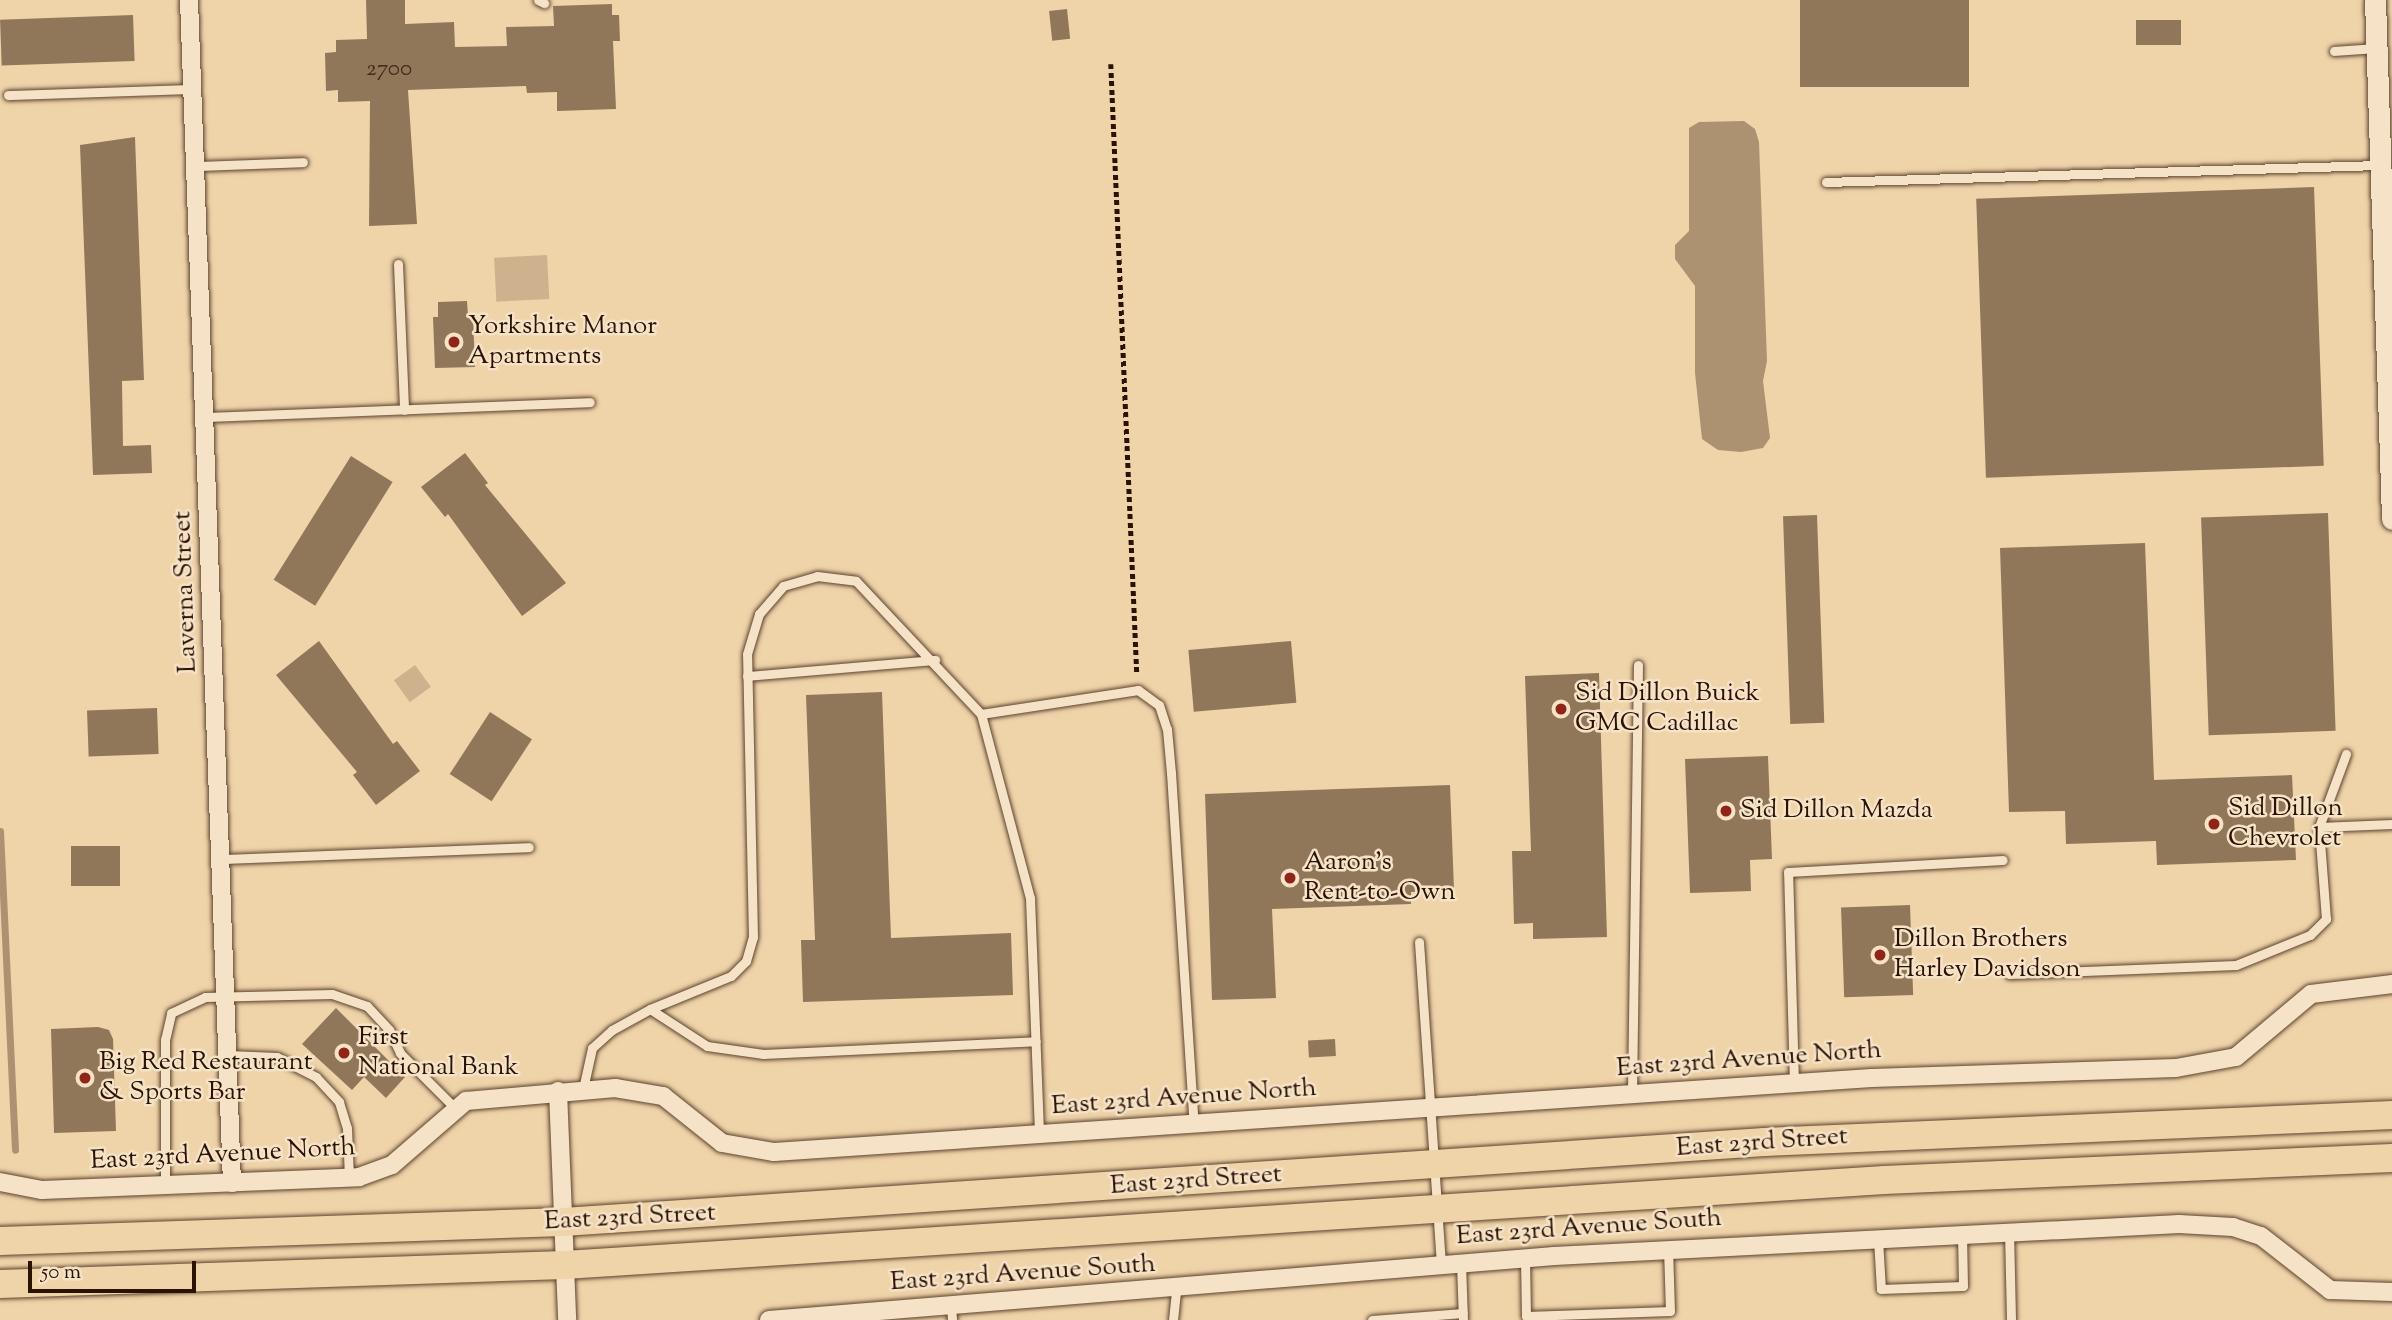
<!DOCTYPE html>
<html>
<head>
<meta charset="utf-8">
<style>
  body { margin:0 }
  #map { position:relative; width:2392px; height:1320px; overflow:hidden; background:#efd3a9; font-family:"Sorts Mill Goudy",serif }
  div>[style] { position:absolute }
  .green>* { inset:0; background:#ceb28d; transform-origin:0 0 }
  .water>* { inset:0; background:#ac9271 }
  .stream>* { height:7px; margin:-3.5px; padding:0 3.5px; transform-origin:3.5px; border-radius:3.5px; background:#ac9271 }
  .building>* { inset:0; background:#91775a; transform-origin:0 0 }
  .path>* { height:4.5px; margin-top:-2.25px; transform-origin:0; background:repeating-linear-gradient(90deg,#2b1304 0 5px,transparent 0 8.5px) }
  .roads { filter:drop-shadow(0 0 2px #5c432d) drop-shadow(0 0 2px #5c432d) }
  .service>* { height:9px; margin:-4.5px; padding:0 4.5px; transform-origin:4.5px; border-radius:4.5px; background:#f5e2c7 }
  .minor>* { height:18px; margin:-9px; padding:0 9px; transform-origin:9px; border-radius:9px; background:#f5e2c7 }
  .tertiary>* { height:21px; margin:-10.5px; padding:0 10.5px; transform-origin:10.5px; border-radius:10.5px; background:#f5e2c7 }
  .primary>* { height:28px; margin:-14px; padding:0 14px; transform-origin:14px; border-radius:14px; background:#efd3a9 }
  .dots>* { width:19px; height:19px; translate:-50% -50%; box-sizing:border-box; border:4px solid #f5e2c7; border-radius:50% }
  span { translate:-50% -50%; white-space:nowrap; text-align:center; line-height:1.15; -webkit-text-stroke:5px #f5e2c7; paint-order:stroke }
  .number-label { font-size:23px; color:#442c1a }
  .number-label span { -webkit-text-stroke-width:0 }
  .poi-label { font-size:26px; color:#2b1304 }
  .left { translate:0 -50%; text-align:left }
  .street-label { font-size:26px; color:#2b1304 }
  .scale { position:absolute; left:28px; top:1261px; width:168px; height:32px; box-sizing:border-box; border:4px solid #2b1304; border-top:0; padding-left:9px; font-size:21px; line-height:24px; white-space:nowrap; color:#2b1304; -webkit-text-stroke:5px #f5e2c7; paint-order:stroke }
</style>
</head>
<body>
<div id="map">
  <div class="green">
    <div style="left:547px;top:255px;width:44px;height:53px;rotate:87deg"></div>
    <div style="left:415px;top:665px;width:27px;height:26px;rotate:54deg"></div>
  </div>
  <div class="water">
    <div style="clip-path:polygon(1744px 121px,1755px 129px,1759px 142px,1767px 361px,1763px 381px,1770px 438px,1763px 448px,1741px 452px,1718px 450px,1702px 439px,1695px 373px,1695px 286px,1675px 259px,1675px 245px,1689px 231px,1689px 128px,1699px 122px)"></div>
  </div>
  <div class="stream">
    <div style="left:0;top:831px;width:319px;rotate:87.3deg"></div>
  </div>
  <div class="building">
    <div style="clip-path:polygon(366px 0,405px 0,405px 24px,454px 22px,455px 47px,507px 46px,506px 27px,554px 26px,553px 6px,612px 4px,612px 15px,619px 15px,620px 41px,613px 41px,616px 109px,557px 111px,557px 92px,527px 93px,526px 86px,408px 90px,417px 224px,369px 226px,370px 101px,338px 102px,338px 90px,326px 91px,325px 53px,336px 52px,336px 40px,367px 39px)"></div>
    <div style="left:1800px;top:0;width:169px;height:87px"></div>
    <div style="left:1067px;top:9px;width:30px;height:18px;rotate:84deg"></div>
    <div style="left:133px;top:15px;width:46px;height:133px;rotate:88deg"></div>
    <div style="left:2181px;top:20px;width:25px;height:45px;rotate:90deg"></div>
    <div style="clip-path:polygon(135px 137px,144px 380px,122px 381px,123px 446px,151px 445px,152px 473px,93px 475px,80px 145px)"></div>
    <div style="left:2314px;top:187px;width:279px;height:338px;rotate:88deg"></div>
    <div style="clip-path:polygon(467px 301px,468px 316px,473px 316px,475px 367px,435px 368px,433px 317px,438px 317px,438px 302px)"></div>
    <div style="clip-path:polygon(465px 453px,488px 483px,485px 485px,566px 583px,522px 616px,448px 514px,445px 517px,421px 487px)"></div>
    <div style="left:351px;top:456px;width:49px;height:146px;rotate:32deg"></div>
    <div style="left:2328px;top:513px;width:218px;height:127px;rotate:88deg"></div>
    <div style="left:1817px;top:515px;width:208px;height:34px;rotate:88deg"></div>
    <div style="clip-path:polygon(2145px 543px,2154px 780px,2292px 775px,2296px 860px,2157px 865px,2156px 841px,2066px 844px,2065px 811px,2009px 812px,2000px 548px)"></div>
    <div style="clip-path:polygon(319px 641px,393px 744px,397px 741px,420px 771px,376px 805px,353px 775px,357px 772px,276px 675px)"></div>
    <div style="left:1291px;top:641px;width:62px;height:103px;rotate:85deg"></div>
    <div style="clip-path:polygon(1599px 673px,1607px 937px,1533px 939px,1533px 923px,1514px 924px,1512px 851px,1531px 851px,1525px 676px)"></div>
    <div style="clip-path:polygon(882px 692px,891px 938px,1011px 933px,1013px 995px,803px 1002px,801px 940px,815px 940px,806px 695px)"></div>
    <div style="left:157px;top:708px;width:46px;height:70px;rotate:88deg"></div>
    <div style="left:490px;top:712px;width:50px;height:74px;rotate:33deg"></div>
    <div style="clip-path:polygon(1768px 756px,1772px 859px,1750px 860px,1751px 891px,1690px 893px,1685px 759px)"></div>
    <div style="clip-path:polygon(1450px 785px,1454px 890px,1411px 892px,1411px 904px,1272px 909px,1276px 998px,1212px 1000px,1205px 794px)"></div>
    <div style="left:120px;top:846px;width:40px;height:49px;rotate:90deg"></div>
    <div style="left:1910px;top:905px;width:90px;height:69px;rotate:88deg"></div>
    <div style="clip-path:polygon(336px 1008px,405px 1077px,386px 1098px,364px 1077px,352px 1090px,302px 1044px)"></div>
    <div style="clip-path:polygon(98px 1027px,109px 1030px,113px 1039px,116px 1131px,54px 1133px,51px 1029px)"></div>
    <div style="left:1335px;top:1039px;width:17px;height:27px;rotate:87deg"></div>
  </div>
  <div class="path">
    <div style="left:1111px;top:64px;width:612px;rotate:87.56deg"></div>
  </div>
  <div class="roads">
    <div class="service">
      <div style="left:538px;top:0;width:7px;rotate:27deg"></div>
      <div style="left:2334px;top:51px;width:42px;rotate:-4.1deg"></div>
      <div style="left:8px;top:95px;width:185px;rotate:-1.9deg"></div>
      <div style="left:196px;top:166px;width:107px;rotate:-2.1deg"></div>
      <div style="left:1826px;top:182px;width:554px;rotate:-1.76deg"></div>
      <div style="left:398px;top:264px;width:146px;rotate:87.6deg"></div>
      <div style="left:205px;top:417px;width:385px;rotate:-2.2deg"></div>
      <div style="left:747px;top:676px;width:189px;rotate:-4.9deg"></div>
      <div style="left:981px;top:714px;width:159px;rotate:-8.7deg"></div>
      <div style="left:1138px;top:690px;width:26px;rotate:36deg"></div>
      <div style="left:1159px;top:705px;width:25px;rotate:72deg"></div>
      <div style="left:1167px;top:729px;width:44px;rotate:84.8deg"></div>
      <div style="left:1171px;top:773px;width:352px;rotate:86.3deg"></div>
      <div style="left:2319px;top:827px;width:78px;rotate:-69.7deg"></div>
      <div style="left:222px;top:859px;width:307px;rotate:-2.2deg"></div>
      <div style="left:1419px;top:942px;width:323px;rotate:86.1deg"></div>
      <div style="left:2009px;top:974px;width:227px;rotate:-2.3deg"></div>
      <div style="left:2236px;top:965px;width:80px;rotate:-22.1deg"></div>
      <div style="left:2310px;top:935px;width:23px;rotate:-45deg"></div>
      <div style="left:2326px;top:919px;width:92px;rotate:-94.4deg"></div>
      <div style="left:2319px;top:827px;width:73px;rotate:-2.4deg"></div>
      <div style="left:650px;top:1009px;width:68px;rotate:33deg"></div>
      <div style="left:707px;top:1046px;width:57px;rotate:8.1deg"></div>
      <div style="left:763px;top:1054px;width:273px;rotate:-2.7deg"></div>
      <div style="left:228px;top:1055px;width:49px;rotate:2.3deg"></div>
      <div style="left:277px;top:1057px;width:44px;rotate:27.1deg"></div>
      <div style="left:316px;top:1077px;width:34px;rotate:47deg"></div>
      <div style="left:339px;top:1102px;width:27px;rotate:73deg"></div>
      <div style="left:347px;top:1128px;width:50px;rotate:87.7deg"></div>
      <div style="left:1794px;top:1083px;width:211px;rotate:-91.6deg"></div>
      <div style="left:1788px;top:872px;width:215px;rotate:-3.2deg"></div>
      <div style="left:583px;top:1089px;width:42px;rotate:-77.6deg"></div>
      <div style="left:592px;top:1048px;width:27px;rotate:-42deg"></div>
      <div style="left:612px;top:1030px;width:43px;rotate:-28.9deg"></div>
      <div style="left:650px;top:1009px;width:87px;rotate:-22.2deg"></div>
      <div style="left:731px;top:976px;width:21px;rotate:-45deg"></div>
      <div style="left:746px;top:961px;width:25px;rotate:-74deg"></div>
      <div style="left:753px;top:937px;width:283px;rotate:-91.2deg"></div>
      <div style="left:747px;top:654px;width:42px;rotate:-73.3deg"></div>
      <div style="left:759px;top:614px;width:37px;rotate:-49deg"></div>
      <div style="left:783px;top:586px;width:35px;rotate:-16deg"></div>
      <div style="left:817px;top:576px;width:39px;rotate:7deg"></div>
      <div style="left:856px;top:581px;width:183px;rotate:46.8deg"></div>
      <div style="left:981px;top:714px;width:190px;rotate:75.1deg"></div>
      <div style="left:1030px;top:898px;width:236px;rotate:87.8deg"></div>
      <div style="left:1632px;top:1094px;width:429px;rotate:-89.2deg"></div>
      <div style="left:165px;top:1185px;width:145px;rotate:-90deg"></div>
      <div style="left:165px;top:1040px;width:28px;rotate:-77deg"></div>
      <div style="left:171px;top:1013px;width:38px;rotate:-25deg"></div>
      <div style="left:205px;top:997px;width:127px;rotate:-1.4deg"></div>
      <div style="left:332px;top:994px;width:37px;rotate:19deg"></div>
      <div style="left:367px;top:1006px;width:33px;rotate:47deg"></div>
      <div style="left:389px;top:1030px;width:25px;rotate:64deg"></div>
      <div style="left:400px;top:1053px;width:78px;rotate:45deg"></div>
      <div style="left:2009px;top:1231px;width:89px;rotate:88.7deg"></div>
      <div style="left:1878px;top:1239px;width:50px;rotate:86.6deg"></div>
      <div style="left:1881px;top:1289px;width:82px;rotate:-2.1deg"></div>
      <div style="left:1963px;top:1286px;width:53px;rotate:-91.1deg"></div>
      <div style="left:1525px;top:1258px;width:58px;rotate:89deg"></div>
      <div style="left:1526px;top:1316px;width:144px;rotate:-2deg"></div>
      <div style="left:1670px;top:1311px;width:62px;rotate:-91.8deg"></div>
      <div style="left:1461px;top:1263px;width:57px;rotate:88deg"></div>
      <div style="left:951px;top:1305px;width:15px;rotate:86deg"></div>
      <div style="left:1173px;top:1320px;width:31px;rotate:-84deg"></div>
      <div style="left:1372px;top:1320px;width:91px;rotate:-4.4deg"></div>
    </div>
    <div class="minor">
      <div style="left:189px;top:0;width:1184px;rotate:87.92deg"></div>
      <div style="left:558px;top:1091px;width:229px;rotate:87.7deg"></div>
      <div style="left:0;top:1182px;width:43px;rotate:10.8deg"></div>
      <div style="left:42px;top:1190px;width:317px;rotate:-2.3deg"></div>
      <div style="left:359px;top:1177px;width:35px;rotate:-20deg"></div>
      <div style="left:392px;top:1165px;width:98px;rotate:-40.9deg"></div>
      <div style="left:466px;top:1101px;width:150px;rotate:-5deg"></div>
      <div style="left:615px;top:1088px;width:49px;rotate:9.5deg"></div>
      <div style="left:663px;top:1096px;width:75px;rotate:38.5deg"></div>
      <div style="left:722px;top:1143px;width:53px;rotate:9.8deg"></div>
      <div style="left:774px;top:1152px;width:1100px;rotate:-3.86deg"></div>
      <div style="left:1872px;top:1078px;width:304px;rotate:-1.9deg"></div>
      <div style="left:2176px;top:1068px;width:61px;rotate:-10.4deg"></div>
      <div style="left:2236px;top:1057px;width:98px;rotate:-40deg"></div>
      <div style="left:2311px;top:994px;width:82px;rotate:-7deg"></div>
      <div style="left:769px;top:1320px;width:788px;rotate:-4.66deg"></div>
      <div style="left:1554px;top:1256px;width:626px;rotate:-2.93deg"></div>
      <div style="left:2179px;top:1224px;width:54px;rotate:3.2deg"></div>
      <div style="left:2233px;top:1227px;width:29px;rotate:18deg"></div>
      <div style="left:2261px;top:1236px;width:88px;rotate:38deg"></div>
      <div style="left:2330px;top:1290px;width:62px;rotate:1.8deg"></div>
    </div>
    <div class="tertiary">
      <div style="left:2375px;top:0;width:519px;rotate:88.12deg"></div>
    </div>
    <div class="primary">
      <div style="left:0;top:1241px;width:563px;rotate:-1.93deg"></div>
      <div style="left:563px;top:1222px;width:1204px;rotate:-3.81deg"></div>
      <div style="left:1764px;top:1142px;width:629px;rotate:-2.46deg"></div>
      <div style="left:0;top:1284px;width:565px;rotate:-1.93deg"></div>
      <div style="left:565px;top:1265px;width:1322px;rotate:-3.69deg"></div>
      <div style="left:1884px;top:1180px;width:508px;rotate:-2.48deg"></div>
    </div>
  </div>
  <div class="dots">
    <div style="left:454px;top:342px;background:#8f2418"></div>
    <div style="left:1561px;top:709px;background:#8f2418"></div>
    <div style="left:1726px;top:811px;background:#8f2418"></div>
    <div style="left:2214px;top:824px;background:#8f2418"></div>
    <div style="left:1290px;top:878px;background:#8f2418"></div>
    <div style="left:1880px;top:955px;background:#8f2418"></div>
    <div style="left:344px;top:1053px;background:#8f2418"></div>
    <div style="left:85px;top:1078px;background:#8f2418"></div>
  </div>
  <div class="number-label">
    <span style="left:389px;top:70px">2700</span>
  </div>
  <div class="poi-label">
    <span class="left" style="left:468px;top:342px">Yorkshire Manor<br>Apartments</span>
    <span class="left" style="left:1575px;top:709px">Sid Dillon Buick<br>GMC Cadillac</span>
    <span class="left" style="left:2228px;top:824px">Sid Dillon<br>Chevrolet</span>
    <span class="left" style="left:1740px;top:811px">Sid Dillon Mazda</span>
    <span class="left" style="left:1304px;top:878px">Aaron's<br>Rent-to-Own</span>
    <span class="left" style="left:1894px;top:955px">Dillon Brothers<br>Harley Davidson</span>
    <span class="left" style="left:358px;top:1053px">First<br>National Bank</span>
    <span class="left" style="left:99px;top:1078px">Big Red Restaurant<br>&amp; Sports Bar</span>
  </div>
  <div class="street-label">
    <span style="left:186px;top:592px;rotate:-92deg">Laverna Street</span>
    <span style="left:1749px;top:1060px;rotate:-4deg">East 23rd Avenue North</span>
    <span style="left:1184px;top:1098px;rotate:-4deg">East 23rd Avenue North</span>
    <span style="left:1762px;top:1143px;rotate:-4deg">East 23rd Street</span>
    <span style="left:223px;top:1155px;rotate:-3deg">East 23rd Avenue North</span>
    <span style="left:1196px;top:1181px;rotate:-4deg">East 23rd Street</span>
    <span style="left:630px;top:1218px;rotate:-3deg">East 23rd Street</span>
    <span style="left:1589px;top:1228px;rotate:-4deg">East 23rd Avenue South</span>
    <span style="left:1023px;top:1274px;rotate:-4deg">East 23rd Avenue South</span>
  </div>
  <div class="scale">50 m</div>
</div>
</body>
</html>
